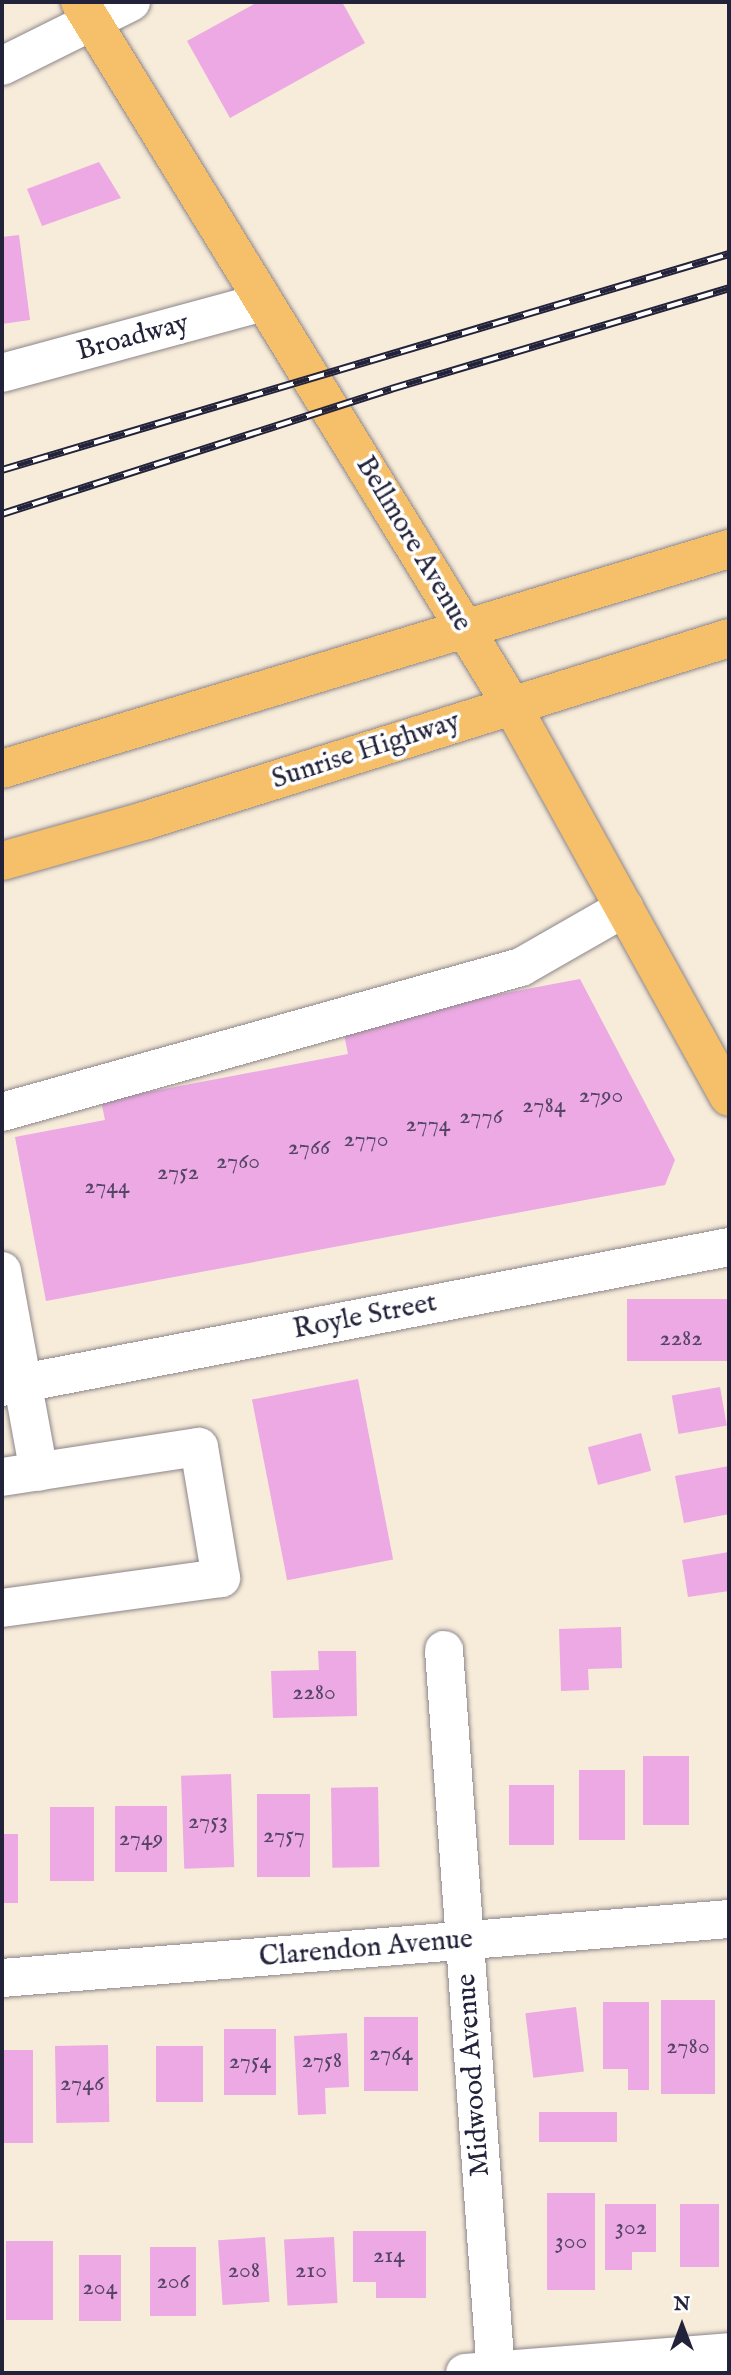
<!DOCTYPE html>
<html>
<head>
<meta charset="utf-8">
<style>
  body { margin:0 }
  #map { position:relative; width:731px; height:2375px; overflow:hidden; background:#f7ebd9; font-family:"IM FELL English",serif }
  div>[style] { position:absolute }
  .building>* { inset:0; background:#eca9e3; transform-origin:0 0 }
  .roads { filter:drop-shadow(0 0 2px #8c868a) drop-shadow(0 0 2px #8c868a) }
  .minor>* { height:38px; margin:-19px; padding:0 19px; transform-origin:19px; border-radius:19px; background:#fff }
  .major>* { height:38px; margin:-19px; padding:0 19px; transform-origin:19px; border-radius:19px; background:#f6c06b }
  .highway>* { height:38px; margin:-19px; padding:0 19px; transform-origin:19px; border-radius:19px; background:#f6c06b }
  .rail>* { height:8px; margin-top:-4px; transform-origin:0; background:repeating-linear-gradient(90deg,#fff 0 16px,#22223b 0 32px); box-sizing:border-box; border-block:2px solid #22223b }
  span { translate:-50% -50%; white-space:nowrap; text-align:center; line-height:1.15; -webkit-text-stroke:7px #fff; paint-order:stroke }
  .number-label { font-size:24px; color:#544465 }
  .number-label span { -webkit-text-stroke-width:0 }
  .street-label { font-size:28px; color:#22223b }
  .frame { position:absolute; inset:0; border:4px solid #22223b; pointer-events:none }
  .north { position:absolute; left:647px; top:2291px; width:70px; height:70px; -webkit-text-stroke:5px #fff; paint-order:stroke; rotate:0deg; font-size:19px; font-weight:700; line-height:28px; text-align:center; color:#22223b }
  .north::after { content:''; display:block; margin:auto; width:24px; height:32px; background:#22223b; clip-path:polygon(50% 0,100% 100%,50% 72%,0 100%) }
</style>
</head>
<body>
<div id="map">
  <div class="building">
    <div style="clip-path:polygon(258px 2px,342px 2px,365px 43px,230px 118px,187px 41px)"></div>
    <div style="clip-path:polygon(99px 162px,121px 198px,42px 226px,27px 189px)"></div>
    <div style="clip-path:polygon(19px 235px,30px 320px,2px 324px,2px 237px)"></div>
    <div style="clip-path:polygon(580px 979px,675px 1160px,665px 1185px,46px 1301px,15px 1137px,105px 1120px,101px 1101px,348px 1054px,342px 1024px)"></div>
    <div style="left:729px;top:1299px;width:62px;height:102px;rotate:90deg"></div>
    <div style="left:358px;top:1379px;width:184px;height:108px;rotate:79deg"></div>
    <div style="left:720px;top:1387px;width:39px;height:49px;rotate:80deg"></div>
    <div style="left:641px;top:1433px;width:39px;height:55px;rotate:75deg"></div>
    <div style="clip-path:polygon(729px 1466px,729px 1514px,684px 1523px,675px 1476px)"></div>
    <div style="clip-path:polygon(729px 1552px,729px 1591px,688px 1597px,682px 1560px)"></div>
    <div style="clip-path:polygon(621px 1627px,622px 1668px,588px 1669px,589px 1690px,561px 1691px,559px 1629px)"></div>
    <div style="clip-path:polygon(318px 1651px,356px 1651px,357px 1716px,273px 1718px,271px 1671px,319px 1670px)"></div>
    <div style="left:643px;top:1756px;width:46px;height:69px"></div>
    <div style="left:579px;top:1770px;width:46px;height:70px"></div>
    <div style="left:231px;top:1774px;width:93px;height:50px;rotate:88deg"></div>
    <div style="left:509px;top:1785px;width:45px;height:60px"></div>
    <div style="left:378px;top:1787px;width:80px;height:47px;rotate:89deg"></div>
    <div style="left:257px;top:1794px;width:53px;height:83px"></div>
    <div style="left:115px;top:1806px;width:52px;height:66px"></div>
    <div style="left:50px;top:1807px;width:44px;height:74px"></div>
    <div style="left:2px;top:1834px;width:16px;height:69px"></div>
    <div style="left:661px;top:2000px;width:54px;height:94px"></div>
    <div style="clip-path:polygon(603px 2002px,649px 2002px,649px 2090px,628px 2090px,628px 2069px,603px 2069px)"></div>
    <div style="left:576px;top:2007px;width:65px;height:51px;rotate:83deg"></div>
    <div style="left:364px;top:2017px;width:54px;height:74px"></div>
    <div style="left:224px;top:2029px;width:52px;height:66px"></div>
    <div style="clip-path:polygon(347px 2033px,349px 2087px,325px 2088px,326px 2114px,298px 2115px,294px 2036px)"></div>
    <div style="left:108px;top:2045px;width:77px;height:53px;rotate:89deg"></div>
    <div style="left:156px;top:2046px;width:47px;height:56px"></div>
    <div style="left:2px;top:2050px;width:31px;height:93px"></div>
    <div style="left:539px;top:2112px;width:78px;height:30px"></div>
    <div style="left:547px;top:2193px;width:48px;height:97px"></div>
    <div style="clip-path:polygon(605px 2204px,656px 2204px,656px 2252px,632px 2252px,632px 2270px,605px 2270px)"></div>
    <div style="left:680px;top:2204px;width:39px;height:63px"></div>
    <div style="clip-path:polygon(353px 2231px,426px 2231px,426px 2298px,376px 2298px,376px 2282px,353px 2282px)"></div>
    <div style="left:265px;top:2237px;width:65px;height:47px;rotate:86deg"></div>
    <div style="left:334px;top:2237px;width:66px;height:50px;rotate:87deg"></div>
    <div style="left:6px;top:2241px;width:47px;height:79px"></div>
    <div style="left:150px;top:2247px;width:46px;height:69px"></div>
    <div style="left:79px;top:2255px;width:42px;height:66px"></div>
  </div>
  <div class="roads">
    <div class="minor">
      <div style="left:2px;top:66px;width:144px;rotate:-26.4deg"></div>
      <div style="left:2px;top:373px;width:271px;rotate:-15.2deg"></div>
      <div style="left:2px;top:1112px;width:539px;rotate:-15.61deg"></div>
      <div style="left:521px;top:967px;width:119px;rotate:-29.8deg"></div>
      <div style="left:2px;top:1271px;width:204px;rotate:79.6deg"></div>
      <div style="left:2px;top:1387px;width:740px;rotate:-10.9deg"></div>
      <div style="left:2px;top:1477px;width:199px;rotate:-8.7deg"></div>
      <div style="left:199px;top:1447px;width:133px;rotate:80.5deg"></div>
      <div style="left:221px;top:1578px;width:221px;rotate:172.2deg"></div>
      <div style="left:444px;top:1650px;width:725px;rotate:85.89deg"></div>
      <div style="left:2px;top:1978px;width:729px;rotate:-4.64deg"></div>
      <div style="left:465px;top:2373px;width:265px;rotate:-4.5deg"></div>
    </div>
    <div class="major">
      <div style="left:80px;top:2px;width:824px;rotate:58.45deg"></div>
      <div style="left:511px;top:704px;width:449px;rotate:61deg"></div>
    </div>
    <div class="highway">
      <div style="left:2px;top:769px;width:760px;rotate:-16.84deg"></div>
      <div style="left:2px;top:861px;width:148px;rotate:-15.7deg"></div>
      <div style="left:144px;top:821px;width:613px;rotate:-17.37deg"></div>
    </div>
  </div>
  <div class="rail">
    <div style="left:2px;top:470px;width:758px;rotate:-16.55deg"></div>
    <div style="left:2px;top:514px;width:409px;rotate:-17.8deg"></div>
    <div style="left:391px;top:389px;width:353px;rotate:-16.6deg"></div>
  </div>
  <div class="number-label">
    <span style="left:601px;top:1096px">2790</span>
    <span style="left:544px;top:1106px">2784</span>
    <span style="left:481px;top:1117px">2776</span>
    <span style="left:428px;top:1125px">2774</span>
    <span style="left:366px;top:1140px">2770</span>
    <span style="left:309px;top:1148px">2766</span>
    <span style="left:238px;top:1162px">2760</span>
    <span style="left:178px;top:1173px">2752</span>
    <span style="left:107px;top:1187px">2744</span>
    <span style="left:681px;top:1339px">2282</span>
    <span style="left:314px;top:1693px">2280</span>
    <span style="left:208px;top:1822px">2753</span>
    <span style="left:284px;top:1836px">2757</span>
    <span style="left:141px;top:1839px">2749</span>
    <span style="left:688px;top:2047px">2780</span>
    <span style="left:391px;top:2054px">2764</span>
    <span style="left:322px;top:2061px">2758</span>
    <span style="left:250px;top:2062px">2754</span>
    <span style="left:82px;top:2084px">2746</span>
    <span style="left:631px;top:2228px">302</span>
    <span style="left:571px;top:2242px">300</span>
    <span style="left:389px;top:2256px">214</span>
    <span style="left:244px;top:2271px">208</span>
    <span style="left:311px;top:2271px">210</span>
    <span style="left:173px;top:2282px">206</span>
    <span style="left:100px;top:2288px">204</span>
  </div>
  <div class="street-label">
    <span style="left:133px;top:338px;rotate:-15deg">Broadway</span>
    <span style="left:413px;top:544px;rotate:59deg">Bellmore Avenue</span>
    <span style="left:366px;top:751px;rotate:-18deg">Sunrise Highway</span>
    <span style="left:365px;top:1317px;rotate:-11deg">Royle Street</span>
    <span style="left:366px;top:1949px;rotate:-5deg">Clarendon Avenue</span>
    <span style="left:474px;top:2075px;rotate:-94deg">Midwood Avenue</span>
  </div>
  <div class="frame"></div>
  <div class="north">N</div>
</div>
</body>
</html>
